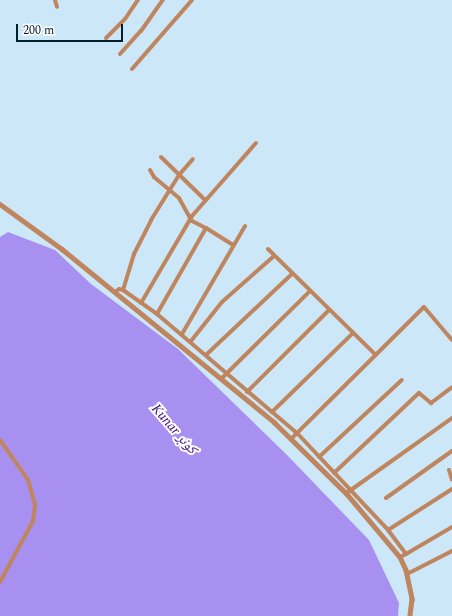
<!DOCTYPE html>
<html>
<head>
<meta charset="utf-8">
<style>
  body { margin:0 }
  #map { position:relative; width:452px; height:616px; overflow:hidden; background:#cce7f7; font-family:Spectral,"Noto Naskh Arabic",serif }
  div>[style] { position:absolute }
  .water>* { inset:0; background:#a890f1 }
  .minor>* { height:4px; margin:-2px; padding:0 2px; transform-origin:2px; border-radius:2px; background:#bf855e }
  .tertiary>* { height:4.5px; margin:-2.25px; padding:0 2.25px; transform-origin:2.25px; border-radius:2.25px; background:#bf855e }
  span { translate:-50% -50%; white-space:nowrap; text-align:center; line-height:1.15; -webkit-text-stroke:4px #fff; paint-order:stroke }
  .water-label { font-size:14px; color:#3d097f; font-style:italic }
  .scale { position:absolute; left:16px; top:24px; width:107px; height:18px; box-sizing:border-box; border:2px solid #021f2e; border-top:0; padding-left:5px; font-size:12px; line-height:14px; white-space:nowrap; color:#021f2e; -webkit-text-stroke:3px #fff; paint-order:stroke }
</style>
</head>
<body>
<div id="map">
  <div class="water">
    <div style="clip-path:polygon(8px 232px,55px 250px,91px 284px,178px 349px,286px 454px,369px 540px,399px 603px,398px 616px,0 616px,0 237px)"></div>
  </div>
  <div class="minor">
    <div style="left:55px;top:0;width:7px;rotate:74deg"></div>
    <div style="left:106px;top:38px;width:27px;rotate:-45deg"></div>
    <div style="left:125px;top:19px;width:23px;rotate:-56deg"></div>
    <div style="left:120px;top:54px;width:31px;rotate:-48deg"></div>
    <div style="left:141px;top:31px;width:38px;rotate:-55deg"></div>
    <div style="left:132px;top:69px;width:91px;rotate:-49deg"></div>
    <div style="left:161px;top:157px;width:62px;rotate:44.3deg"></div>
    <div style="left:150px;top:170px;width:8px;rotate:60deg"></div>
    <div style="left:154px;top:177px;width:33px;rotate:40deg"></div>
    <div style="left:179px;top:198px;width:26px;rotate:61deg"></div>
    <div style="left:192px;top:221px;width:16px;rotate:27deg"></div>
    <div style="left:206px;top:228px;width:99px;rotate:119.7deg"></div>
    <div style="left:206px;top:228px;width:32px;rotate:32deg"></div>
    <div style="left:268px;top:249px;width:151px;rotate:44.5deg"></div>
    <div style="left:123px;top:290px;width:38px;rotate:-73deg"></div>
    <div style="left:134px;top:254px;width:38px;rotate:-63deg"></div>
    <div style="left:151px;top:220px;width:53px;rotate:-58.1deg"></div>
    <div style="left:179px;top:175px;width:21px;rotate:-49deg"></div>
    <div style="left:115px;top:292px;width:5px;rotate:-37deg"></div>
    <div style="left:119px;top:289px;width:4px;rotate:14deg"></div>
    <div style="left:123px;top:290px;width:42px;rotate:35.2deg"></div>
    <div style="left:157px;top:314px;width:184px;rotate:40.4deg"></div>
    <div style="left:297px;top:433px;width:133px;rotate:46.8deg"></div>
    <div style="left:388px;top:530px;width:30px;rotate:53deg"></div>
    <div style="left:406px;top:554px;width:7px;rotate:153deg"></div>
    <div style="left:141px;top:303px;width:101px;rotate:-59.6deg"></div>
    <div style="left:192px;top:216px;width:97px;rotate:-48.8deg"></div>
    <div style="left:182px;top:334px;width:125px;rotate:-59.7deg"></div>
    <div style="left:191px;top:341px;width:50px;rotate:-51.5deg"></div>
    <div style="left:222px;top:302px;width:69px;rotate:-41.5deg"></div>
    <div style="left:207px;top:354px;width:117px;rotate:-43.3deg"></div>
    <div style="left:221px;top:379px;width:125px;rotate:-44.7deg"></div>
    <div style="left:247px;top:392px;width:116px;rotate:-45deg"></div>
    <div style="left:272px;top:412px;width:113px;rotate:-44.3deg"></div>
    <div style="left:291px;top:439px;width:187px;rotate:-44.8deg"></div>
    <div style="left:424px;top:307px;width:43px;rotate:49.7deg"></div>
    <div style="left:0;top:440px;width:49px;rotate:55deg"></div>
    <div style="left:28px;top:480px;width:26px;rotate:74deg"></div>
    <div style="left:35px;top:505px;width:16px;rotate:97deg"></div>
    <div style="left:33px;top:521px;width:69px;rotate:118.4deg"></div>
    <div style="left:319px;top:457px;width:113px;rotate:-42.9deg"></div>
    <div style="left:449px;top:470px;width:10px;rotate:73deg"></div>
    <div style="left:334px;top:473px;width:117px;rotate:-43.3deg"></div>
    <div style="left:419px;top:393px;width:16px;rotate:40deg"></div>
    <div style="left:431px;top:403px;width:26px;rotate:-37deg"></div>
    <div style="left:348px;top:492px;width:128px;rotate:-35.4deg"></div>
    <div style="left:386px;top:498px;width:81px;rotate:-35.5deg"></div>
    <div style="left:388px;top:530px;width:76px;rotate:-32.6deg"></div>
    <div style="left:406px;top:554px;width:53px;rotate:-30.4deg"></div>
    <div style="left:407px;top:574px;width:51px;rotate:-27.1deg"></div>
  </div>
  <div class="tertiary">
    <div style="left:0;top:204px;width:77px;rotate:36deg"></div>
    <div style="left:62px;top:249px;width:274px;rotate:39.2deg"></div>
    <div style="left:274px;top:422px;width:103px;rotate:44.6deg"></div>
    <div style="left:347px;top:494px;width:82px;rotate:49.9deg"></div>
    <div style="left:400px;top:557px;width:14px;rotate:65deg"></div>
    <div style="left:406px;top:570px;width:30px;rotate:78deg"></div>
    <div style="left:412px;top:599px;width:17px;rotate:97deg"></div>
  </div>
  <div class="water-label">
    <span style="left:174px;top:429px;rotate:49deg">Kunar کونړ</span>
  </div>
  <div class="scale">200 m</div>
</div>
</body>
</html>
